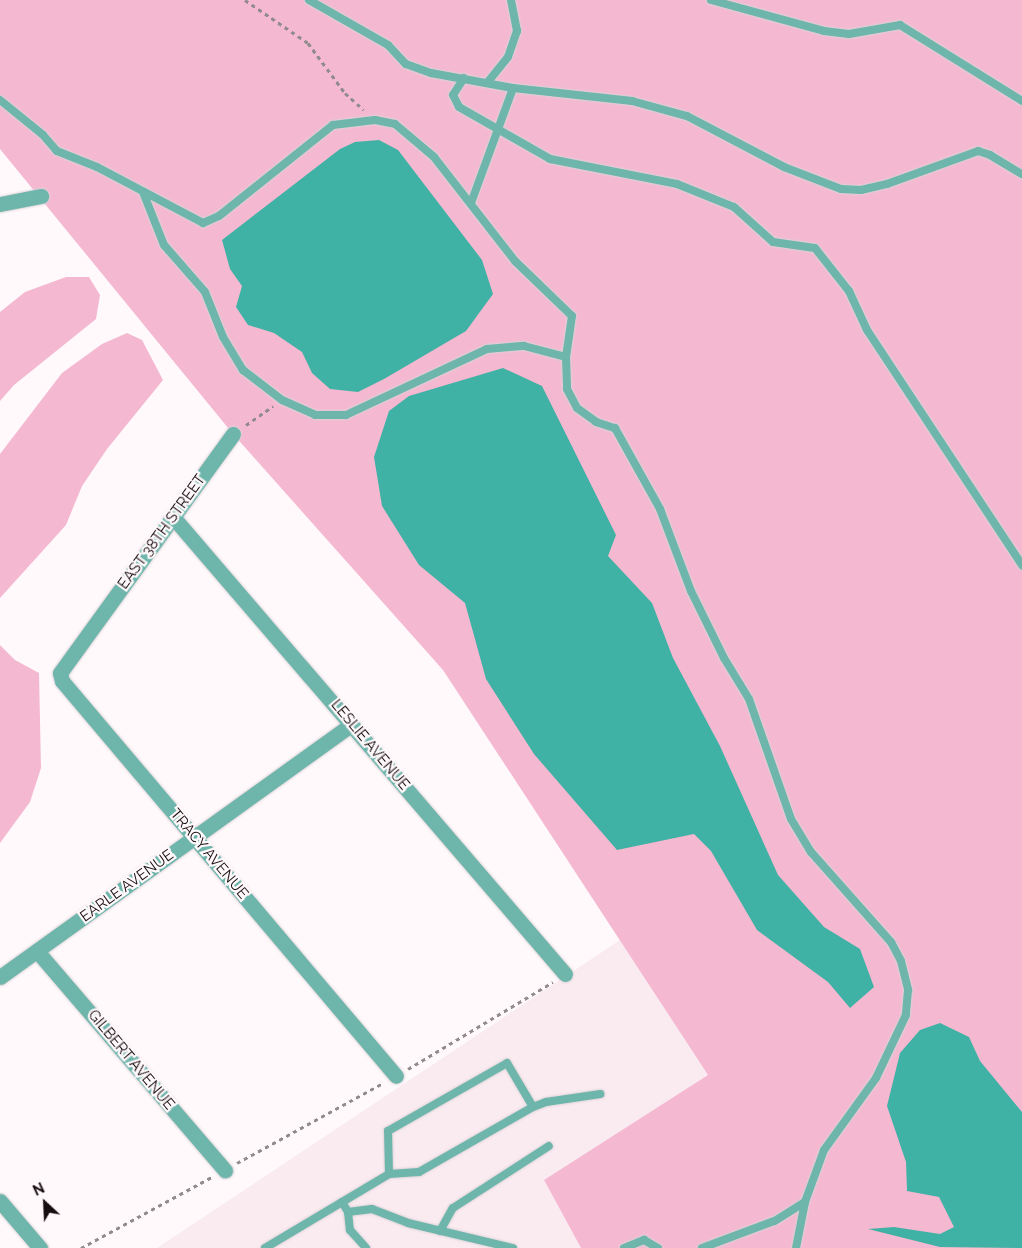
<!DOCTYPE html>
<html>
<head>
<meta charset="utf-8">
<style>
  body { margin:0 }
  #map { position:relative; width:1022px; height:1248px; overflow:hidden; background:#fff9fb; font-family:Raleway,sans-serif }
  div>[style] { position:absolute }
  .built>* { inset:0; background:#faebf1 }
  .green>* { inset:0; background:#f5b8d1 }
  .water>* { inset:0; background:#40b2a5 }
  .path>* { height:3px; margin-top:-1.5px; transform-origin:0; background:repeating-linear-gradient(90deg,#928b8e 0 4px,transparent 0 8px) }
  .roads { filter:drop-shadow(0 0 1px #dad3d6) drop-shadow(0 0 1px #dad3d6) }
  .lane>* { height:8px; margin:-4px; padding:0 4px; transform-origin:4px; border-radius:4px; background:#6eb5ac }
  .street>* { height:15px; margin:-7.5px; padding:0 7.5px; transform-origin:7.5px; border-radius:7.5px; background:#6eb5ac }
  span { translate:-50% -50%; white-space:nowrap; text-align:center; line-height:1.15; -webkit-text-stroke:4.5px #fff9fb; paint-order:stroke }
  .street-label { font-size:15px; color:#160d11 }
  .north { position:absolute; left:20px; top:1178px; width:50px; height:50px; -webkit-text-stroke:4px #fff9fb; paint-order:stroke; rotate:335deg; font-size:14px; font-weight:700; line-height:20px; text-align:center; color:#160d11 }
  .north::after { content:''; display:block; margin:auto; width:18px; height:22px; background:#160d11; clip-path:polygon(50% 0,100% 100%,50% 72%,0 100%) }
</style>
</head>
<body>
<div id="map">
  <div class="built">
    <div style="clip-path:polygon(620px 940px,708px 1075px,544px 1180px,581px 1248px,157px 1248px)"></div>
  </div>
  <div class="green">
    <div style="clip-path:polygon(0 0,1022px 0,1022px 1248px,581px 1248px,544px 1180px,708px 1075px,443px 670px,233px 434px,0 149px)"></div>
    <div style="clip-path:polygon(66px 277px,89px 277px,100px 295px,96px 319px,14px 385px,0 401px,0 312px,25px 292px)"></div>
    <div style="clip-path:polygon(127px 333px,142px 340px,163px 380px,107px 449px,82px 486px,66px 525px,0 598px,0 454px,62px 373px,102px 344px)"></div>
    <div style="clip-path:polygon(0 645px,15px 660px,39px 673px,41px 768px,30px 802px,0 843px)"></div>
  </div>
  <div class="water">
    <div style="clip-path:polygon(379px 140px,398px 150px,482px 260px,493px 294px,466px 331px,384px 379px,358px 392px,330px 389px,312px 373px,302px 352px,274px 333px,248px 325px,236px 307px,242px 286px,230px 269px,222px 240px,340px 149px,355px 142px)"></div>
    <div style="clip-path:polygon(503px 368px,542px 386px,616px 535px,608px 556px,652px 603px,673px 658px,720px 746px,778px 875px,824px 927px,860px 949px,874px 987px,850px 1008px,828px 982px,757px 930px,711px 851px,694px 834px,617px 850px,534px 754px,486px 679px,465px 603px,419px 565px,382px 506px,374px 457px,389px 411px,409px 396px)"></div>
    <div style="clip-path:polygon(940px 1023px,969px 1037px,980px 1061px,1022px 1112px,1022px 1248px,940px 1247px,868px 1229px,894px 1227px,940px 1234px,954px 1227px,939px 1197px,907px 1191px,906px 1162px,887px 1106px,900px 1053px,920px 1030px)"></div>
  </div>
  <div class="path">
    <div style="left:245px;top:0;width:76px;rotate:34.3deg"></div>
    <div style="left:308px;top:43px;width:62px;rotate:53.5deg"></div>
    <div style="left:345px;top:93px;width:25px;rotate:42deg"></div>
    <div style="left:246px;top:425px;width:33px;rotate:-35deg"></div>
    <div style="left:408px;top:1069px;width:169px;rotate:-31deg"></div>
    <div style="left:237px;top:1163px;width:166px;rotate:-28.7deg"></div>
    <div style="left:81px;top:1248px;width:149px;rotate:-28.5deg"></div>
  </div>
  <div class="roads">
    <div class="lane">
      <div style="left:309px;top:0;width:91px;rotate:29.7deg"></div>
      <div style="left:388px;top:45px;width:26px;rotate:47deg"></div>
      <div style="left:406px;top:64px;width:27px;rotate:20deg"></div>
      <div style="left:431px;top:73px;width:83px;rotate:10.4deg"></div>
      <div style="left:513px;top:88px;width:120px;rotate:6.2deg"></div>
      <div style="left:632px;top:101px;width:57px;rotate:15.3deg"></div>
      <div style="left:687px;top:116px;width:110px;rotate:27.7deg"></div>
      <div style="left:784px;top:167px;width:61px;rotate:21.1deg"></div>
      <div style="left:841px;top:189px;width:20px;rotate:3deg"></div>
      <div style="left:861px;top:190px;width:27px;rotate:-13deg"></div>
      <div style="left:887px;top:184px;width:97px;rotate:-19.9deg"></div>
      <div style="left:978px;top:151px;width:13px;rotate:18deg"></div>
      <div style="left:990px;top:155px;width:37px;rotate:31deg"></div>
      <div style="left:711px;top:0;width:117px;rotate:15.3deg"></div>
      <div style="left:824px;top:31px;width:25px;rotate:7deg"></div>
      <div style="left:849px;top:34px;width:52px;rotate:-10deg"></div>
      <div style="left:900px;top:25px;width:144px;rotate:31.9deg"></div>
      <div style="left:464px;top:78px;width:20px;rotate:123deg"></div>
      <div style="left:453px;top:95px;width:13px;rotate:63deg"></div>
      <div style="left:459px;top:107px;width:105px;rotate:29.7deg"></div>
      <div style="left:550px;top:159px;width:129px;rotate:11.1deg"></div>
      <div style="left:677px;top:184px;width:61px;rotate:22deg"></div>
      <div style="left:734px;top:207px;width:52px;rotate:41.9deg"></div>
      <div style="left:773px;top:242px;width:42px;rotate:8.1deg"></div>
      <div style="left:815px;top:248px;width:55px;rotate:51.7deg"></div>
      <div style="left:849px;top:291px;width:43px;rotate:65.2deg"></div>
      <div style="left:867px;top:330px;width:282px;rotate:56.6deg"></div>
      <div style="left:487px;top:83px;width:33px;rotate:-51deg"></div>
      <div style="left:508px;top:57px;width:28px;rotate:-71deg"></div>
      <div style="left:517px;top:31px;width:32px;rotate:-101deg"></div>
      <div style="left:0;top:100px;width:55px;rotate:39.1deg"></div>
      <div style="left:43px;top:135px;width:21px;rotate:49deg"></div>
      <div style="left:57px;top:151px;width:43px;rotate:21.8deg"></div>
      <div style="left:97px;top:167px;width:120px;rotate:27.8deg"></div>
      <div style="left:203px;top:223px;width:17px;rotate:-24deg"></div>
      <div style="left:219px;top:216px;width:146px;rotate:-38.6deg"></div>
      <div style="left:333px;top:125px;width:42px;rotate:-6.8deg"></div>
      <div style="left:375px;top:120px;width:20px;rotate:11deg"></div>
      <div style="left:395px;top:124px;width:51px;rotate:40.2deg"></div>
      <div style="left:434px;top:157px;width:132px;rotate:52.1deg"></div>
      <div style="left:515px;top:261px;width:79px;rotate:44deg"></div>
      <div style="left:572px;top:316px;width:41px;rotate:98.3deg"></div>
      <div style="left:143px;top:192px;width:57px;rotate:68.4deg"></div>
      <div style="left:164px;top:245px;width:62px;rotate:48.9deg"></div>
      <div style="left:205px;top:292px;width:48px;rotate:68.2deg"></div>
      <div style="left:223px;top:337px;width:39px;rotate:59deg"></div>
      <div style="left:243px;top:370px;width:49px;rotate:37.6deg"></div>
      <div style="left:282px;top:400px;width:36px;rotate:24deg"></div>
      <div style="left:315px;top:415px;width:31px"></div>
      <div style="left:346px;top:415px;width:156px;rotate:-25.1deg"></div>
      <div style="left:487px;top:349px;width:37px;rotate:-5deg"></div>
      <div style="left:524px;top:346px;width:43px;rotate:14.7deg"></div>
      <div style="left:566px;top:357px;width:32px;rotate:88deg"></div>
      <div style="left:567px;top:389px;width:21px;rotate:62deg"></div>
      <div style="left:577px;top:408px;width:24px;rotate:36deg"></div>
      <div style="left:596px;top:422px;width:20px;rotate:18deg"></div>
      <div style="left:615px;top:428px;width:93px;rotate:60.9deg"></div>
      <div style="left:660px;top:509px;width:88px;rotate:69.3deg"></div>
      <div style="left:691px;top:591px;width:75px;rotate:63.8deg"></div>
      <div style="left:724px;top:658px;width:48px;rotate:58.6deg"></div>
      <div style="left:749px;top:699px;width:127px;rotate:70.7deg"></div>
      <div style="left:791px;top:819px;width:39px;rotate:59deg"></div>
      <div style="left:811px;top:852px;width:120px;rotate:48.4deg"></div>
      <div style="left:891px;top:942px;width:21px;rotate:62deg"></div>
      <div style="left:901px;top:961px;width:30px;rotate:76deg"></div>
      <div style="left:908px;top:990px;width:25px;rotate:95deg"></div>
      <div style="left:906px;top:1015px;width:70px;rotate:115.5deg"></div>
      <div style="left:876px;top:1078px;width:89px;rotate:125.8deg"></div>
      <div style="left:824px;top:1150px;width:55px;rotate:110.1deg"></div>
      <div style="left:805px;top:1202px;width:36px;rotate:148deg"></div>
      <div style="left:774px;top:1221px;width:77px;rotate:159.4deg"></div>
      <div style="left:471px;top:203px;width:122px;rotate:-69.9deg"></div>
      <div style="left:389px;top:1174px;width:43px;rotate:-91.3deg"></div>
      <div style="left:388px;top:1131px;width:137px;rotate:-29.7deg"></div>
      <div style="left:507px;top:1063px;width:51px;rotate:59.4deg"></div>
      <div style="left:342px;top:1202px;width:12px;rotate:59deg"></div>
      <div style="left:348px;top:1212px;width:24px;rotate:-7deg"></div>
      <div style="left:372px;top:1209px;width:39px;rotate:21deg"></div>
      <div style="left:408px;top:1223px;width:108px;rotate:13.4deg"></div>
      <div style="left:348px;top:1212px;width:18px;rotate:84deg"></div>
      <div style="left:350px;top:1230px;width:24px;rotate:48deg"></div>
      <div style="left:440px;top:1231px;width:26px;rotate:-61deg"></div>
      <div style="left:453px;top:1208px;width:114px;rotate:-32.9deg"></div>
      <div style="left:265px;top:1248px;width:144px;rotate:-30.8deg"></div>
      <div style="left:389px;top:1174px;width:30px;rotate:-4deg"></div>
      <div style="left:419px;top:1172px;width:131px;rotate:-29.7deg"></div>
      <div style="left:533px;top:1107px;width:14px;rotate:-21deg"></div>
      <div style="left:546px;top:1102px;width:55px;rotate:-8.4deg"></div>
      <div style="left:624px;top:1248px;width:22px;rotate:-22deg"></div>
      <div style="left:644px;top:1240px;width:16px;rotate:30deg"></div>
      <div style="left:796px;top:1248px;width:47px;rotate:-78.9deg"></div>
    </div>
    <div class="street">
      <div style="left:0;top:204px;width:42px;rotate:-11deg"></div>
      <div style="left:233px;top:434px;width:295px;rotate:125.9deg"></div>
      <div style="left:60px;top:673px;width:8px;rotate:76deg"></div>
      <div style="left:62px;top:681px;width:517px;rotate:49.78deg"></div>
      <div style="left:173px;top:517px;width:602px;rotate:49.38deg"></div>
      <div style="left:37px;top:951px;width:289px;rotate:49.4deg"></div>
      <div style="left:0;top:977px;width:433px;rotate:-35.7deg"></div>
      <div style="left:0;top:1201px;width:62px;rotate:49.6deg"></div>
    </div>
  </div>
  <div class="street-label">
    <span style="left:162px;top:532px;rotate:-54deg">EAST 38TH STREET</span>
    <span style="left:370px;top:745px;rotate:50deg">LESLIE AVENUE</span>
    <span style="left:209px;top:854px;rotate:50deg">TRACY AVENUE</span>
    <span style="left:127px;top:886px;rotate:-36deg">EARLE AVENUE</span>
    <span style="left:131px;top:1060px;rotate:50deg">GILBERT AVENUE</span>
  </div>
  <div class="north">N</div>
</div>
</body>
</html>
